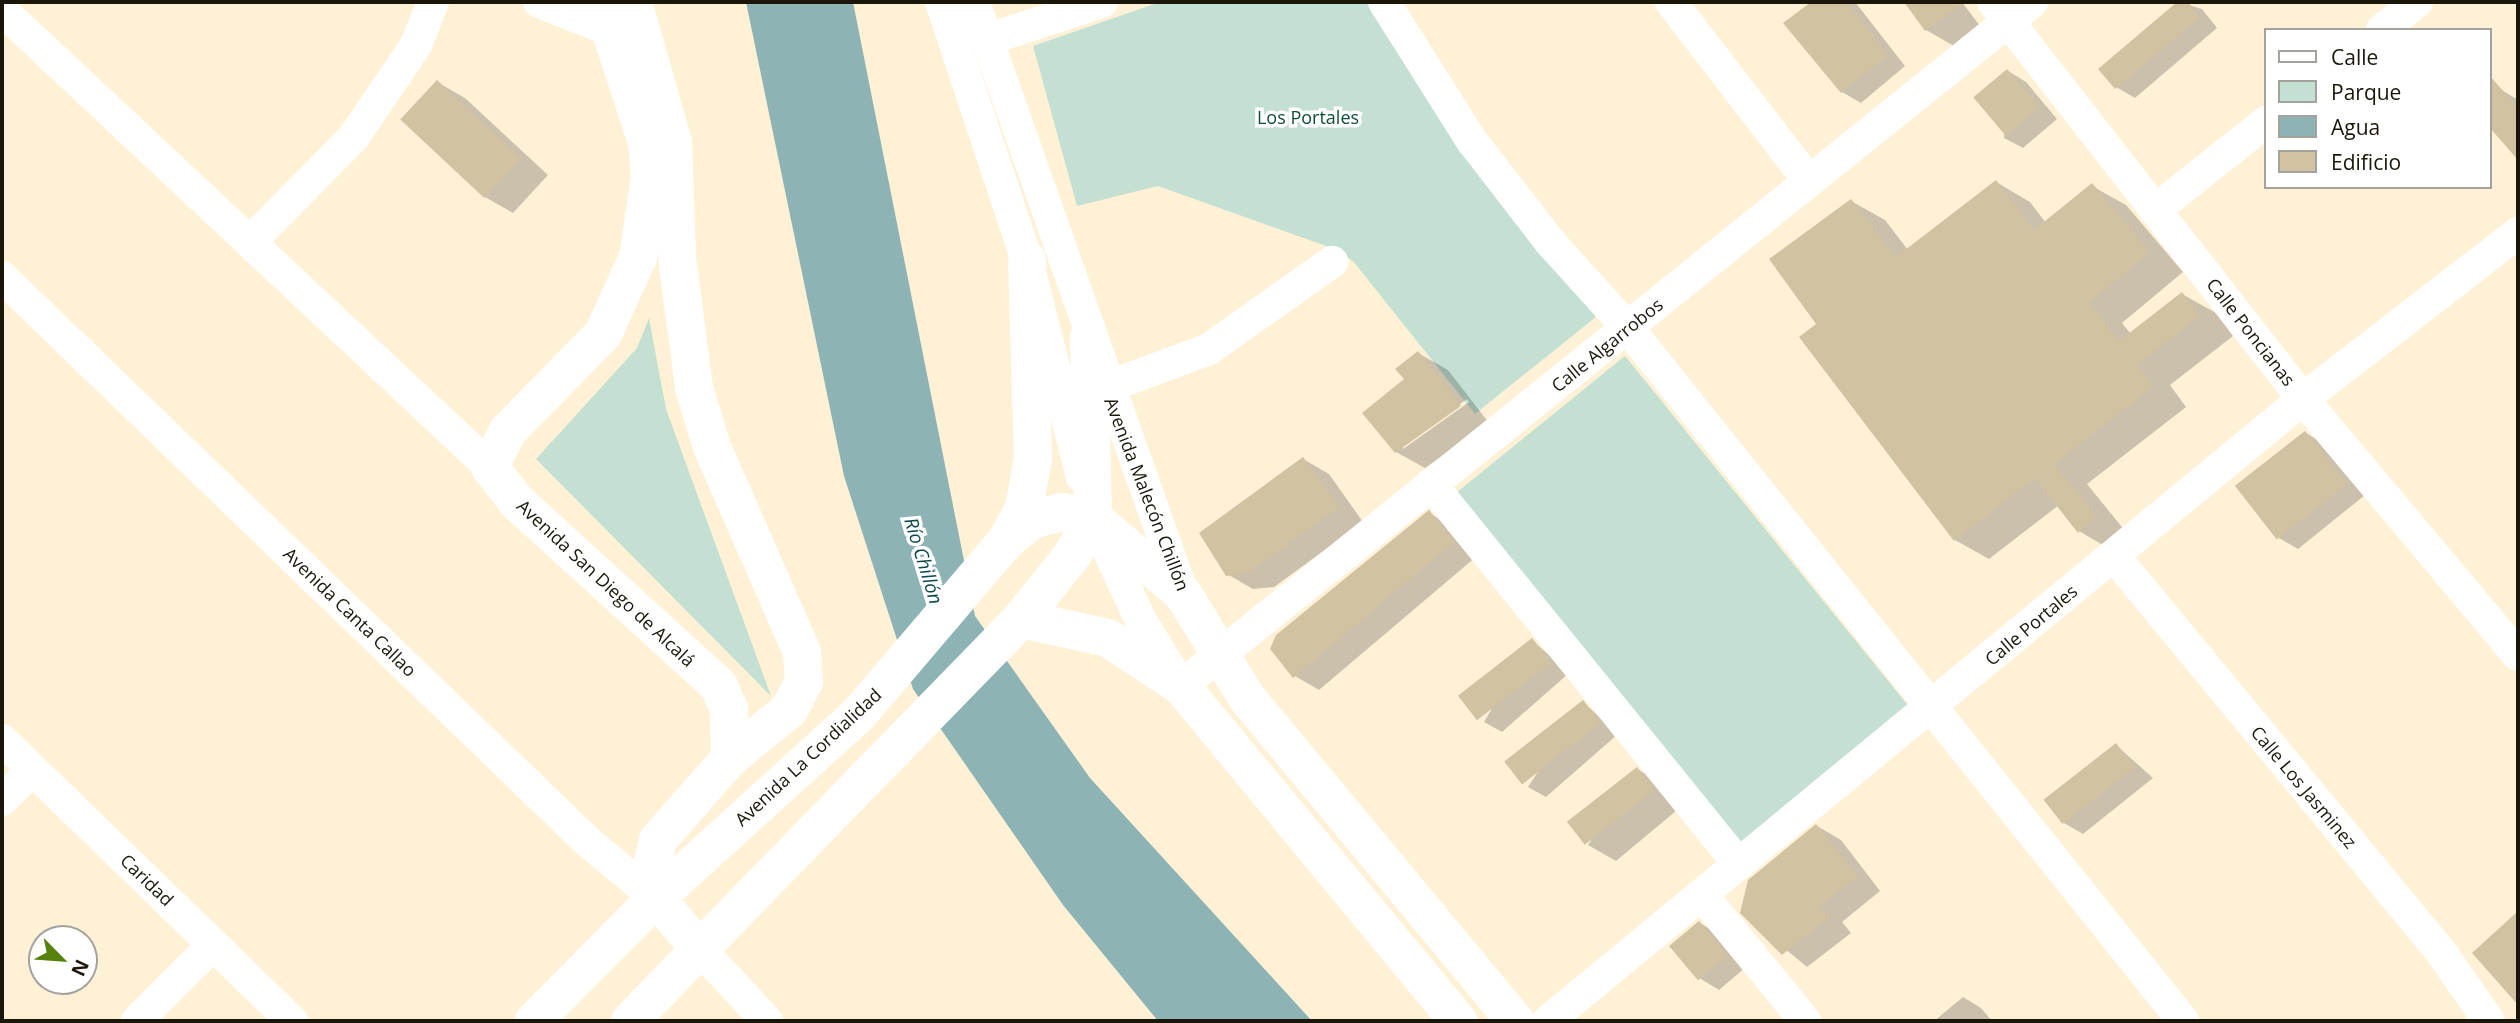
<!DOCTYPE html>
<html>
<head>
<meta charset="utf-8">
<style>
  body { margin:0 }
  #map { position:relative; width:2520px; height:1023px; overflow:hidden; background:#fef1d6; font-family:"Open Sans",sans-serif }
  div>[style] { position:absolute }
  .green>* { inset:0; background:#c4e0d2; transform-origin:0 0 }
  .water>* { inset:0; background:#8db3b4 }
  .shadow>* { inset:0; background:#0003 }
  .building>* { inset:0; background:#d1c2a1; transform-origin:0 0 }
  .minor>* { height:32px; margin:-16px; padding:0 16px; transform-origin:16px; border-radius:16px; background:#fff }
  .major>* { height:38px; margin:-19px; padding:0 19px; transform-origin:19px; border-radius:19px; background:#fff }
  span { translate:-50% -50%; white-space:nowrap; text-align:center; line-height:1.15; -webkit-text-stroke:7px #fff; paint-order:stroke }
  .park-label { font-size:18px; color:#0f4d37 }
  .street-label { font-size:18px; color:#1b160a }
  .water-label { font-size:19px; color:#0c4849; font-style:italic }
  .frame { position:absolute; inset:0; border:4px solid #1b160a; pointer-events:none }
  .legend { position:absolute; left:2264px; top:28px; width:228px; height:161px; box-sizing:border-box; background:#fff; border:2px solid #a4a29d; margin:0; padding:9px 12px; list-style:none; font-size:21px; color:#1b160a }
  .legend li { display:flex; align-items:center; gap:14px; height:35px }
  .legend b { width:35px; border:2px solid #a4a29d }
  .north { position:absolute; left:28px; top:925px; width:70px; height:70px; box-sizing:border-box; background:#fff; border:2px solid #a4a29d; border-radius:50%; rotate:115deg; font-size:19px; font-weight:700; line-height:28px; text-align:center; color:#1b160a }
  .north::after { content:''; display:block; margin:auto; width:24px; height:32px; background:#56820d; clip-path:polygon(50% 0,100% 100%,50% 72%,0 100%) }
</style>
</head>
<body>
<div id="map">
  <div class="green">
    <div style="clip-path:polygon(1160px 2px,1375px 2px,1521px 219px,1596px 317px,1475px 414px,1353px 261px,1329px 247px,1158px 186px,1077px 206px,1033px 46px)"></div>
    <div style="clip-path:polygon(649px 318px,666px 409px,771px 696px,536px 459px,637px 348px)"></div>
    <div style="left:1625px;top:356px;width:454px;height:226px;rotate:51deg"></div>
  </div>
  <div class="water">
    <div style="clip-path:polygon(746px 2px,853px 2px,975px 616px,1090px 778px,1312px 1021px,1158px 1021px,1063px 905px,913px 689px,844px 476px)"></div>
  </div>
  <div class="shadow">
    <div style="clip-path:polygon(1813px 2px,1855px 2px,1905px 66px,1861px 103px,1842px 92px,1786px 23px)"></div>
    <div style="clip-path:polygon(1906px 2px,1962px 2px,1980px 26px,1954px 46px,1926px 30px)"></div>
    <div style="clip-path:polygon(2179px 2px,2202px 9px,2217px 28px,2135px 98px,2116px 87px,2100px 69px)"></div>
    <div style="clip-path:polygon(2008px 71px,2026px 82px,2057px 119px,2023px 148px,2004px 138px)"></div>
    <div style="clip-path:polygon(437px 82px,465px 98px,548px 175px,513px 213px,485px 197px,403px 119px)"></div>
    <div style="clip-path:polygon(2500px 89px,2518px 100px,2518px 157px,2490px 125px)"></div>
    <div style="clip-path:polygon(1996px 182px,2030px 202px,2046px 223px,2092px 186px,2126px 205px,2183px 272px,2122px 323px,2131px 334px,2182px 294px,2216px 313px,2233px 336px,2170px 385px,2186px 407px,2087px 484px,2130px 537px,2113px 551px,2079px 531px,2059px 505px,1989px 559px,1955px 540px,1819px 324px,1851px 201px,1885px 220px,1908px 250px)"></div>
    <div style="clip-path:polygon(evenodd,1418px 353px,1448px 370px,1489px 423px,1425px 468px,1396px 452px,1406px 380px,1418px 353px,1467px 399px,1469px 402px,1403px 449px,1403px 445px,1467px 399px)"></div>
    <div style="clip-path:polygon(2306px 433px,2324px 444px,2365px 495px,2298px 549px,2279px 538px)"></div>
    <div style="clip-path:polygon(1303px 459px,1329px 474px,1363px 522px,1274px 587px,1253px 589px,1227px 574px)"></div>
    <div style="clip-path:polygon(1429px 513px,1453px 527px,1477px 556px,1319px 690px,1295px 676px)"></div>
    <div style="clip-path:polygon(1532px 640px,1569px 673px,1502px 732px,1484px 722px)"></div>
    <div style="clip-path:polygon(1583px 702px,1618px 734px,1546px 797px,1528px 787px)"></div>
    <div style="clip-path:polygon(2116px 745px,2153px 778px,2083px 834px,2064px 823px)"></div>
    <div style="clip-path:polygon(1637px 769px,1664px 785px,1682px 806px,1616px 861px,1588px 845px)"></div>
    <div style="clip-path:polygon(1817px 826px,1841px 840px,1880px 891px,1842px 922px,1851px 933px,1807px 967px,1742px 913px)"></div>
    <div style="clip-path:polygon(1700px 923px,1718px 934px,1746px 967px,1719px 990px,1701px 979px)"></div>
    <div style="clip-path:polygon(1963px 997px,1981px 1008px,1992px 1021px,1934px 1021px)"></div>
  </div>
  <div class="building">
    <div style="clip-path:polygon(1811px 2px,1846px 2px,1888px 55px,1841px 93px,1783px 23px)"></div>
    <div style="clip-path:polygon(1904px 2px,1965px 2px,1925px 31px)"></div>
    <div style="clip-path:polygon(2177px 2px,2188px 2px,2200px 17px,2115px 89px,2098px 69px)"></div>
    <div style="left:2007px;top:69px;width:51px;height:44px;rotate:50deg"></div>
    <div style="clip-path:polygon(2490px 76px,2518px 108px,2518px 160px,2490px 128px)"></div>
    <div style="left:437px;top:80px;width:115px;height:54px;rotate:43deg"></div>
    <div style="clip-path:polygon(1996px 180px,2034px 230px,2092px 183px,2150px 252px,2089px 303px,2119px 341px,2182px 292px,2200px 316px,2137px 365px,2153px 387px,2054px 464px,2097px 517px,2078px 533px,2035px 478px,1954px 541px,1799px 337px,1816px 324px,1769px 259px,1851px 199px,1896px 257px)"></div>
    <div style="clip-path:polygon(1418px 351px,1461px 406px,1395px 453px,1362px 413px,1404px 379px,1395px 369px)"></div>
    <div style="left:2305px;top:431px;width:68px;height:89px;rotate:52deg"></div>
    <div style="clip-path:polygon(1303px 457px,1339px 507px,1248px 573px,1226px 576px,1199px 533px)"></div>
    <div style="clip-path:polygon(1429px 510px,1454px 542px,1293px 678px,1270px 649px,1276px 635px)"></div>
    <div style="left:1532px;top:638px;width:31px;height:94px;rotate:52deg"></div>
    <div style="left:1583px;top:700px;width:29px;height:100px;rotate:52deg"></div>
    <div style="left:2116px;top:743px;width:31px;height:92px;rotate:52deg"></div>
    <div style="left:1637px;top:767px;width:29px;height:89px;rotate:52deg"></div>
    <div style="clip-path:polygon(1816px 824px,1858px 877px,1819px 907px,1828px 918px,1782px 955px,1740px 913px,1748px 880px)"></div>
    <div style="clip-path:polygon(2518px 911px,2518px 1005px,2472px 953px)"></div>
    <div style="left:1699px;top:921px;width:45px;height:39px;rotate:50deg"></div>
  </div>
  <div class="minor">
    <div style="left:539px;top:2px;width:79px;rotate:21.7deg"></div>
    <div style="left:941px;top:2px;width:272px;rotate:71.6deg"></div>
    <div style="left:1027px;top:260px;width:224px;rotate:75.8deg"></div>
    <div style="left:974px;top:2px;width:628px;rotate:70.55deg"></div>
    <div style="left:1384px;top:2px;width:165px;rotate:57.7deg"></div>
    <div style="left:1472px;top:141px;width:128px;rotate:52.3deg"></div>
    <div style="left:1550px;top:242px;width:116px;rotate:47.8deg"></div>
    <div style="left:1628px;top:328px;width:888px;rotate:51.31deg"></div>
    <div style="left:1671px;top:2px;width:226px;rotate:52.4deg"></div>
    <div style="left:1993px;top:2px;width:504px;rotate:52.02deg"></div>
    <div style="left:2303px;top:399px;width:334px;rotate:50deg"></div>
    <div style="left:2px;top:10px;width:669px;rotate:43.12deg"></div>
    <div style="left:2382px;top:30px;width:45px;rotate:-38.7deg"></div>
    <div style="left:986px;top:40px;width:122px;rotate:-18.1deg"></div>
    <div style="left:2155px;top:210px;width:142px;rotate:-38.4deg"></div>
    <div style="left:250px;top:242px;width:146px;rotate:-45.3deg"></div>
    <div style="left:353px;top:138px;width:112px;rotate:-55.9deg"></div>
    <div style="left:416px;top:45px;width:46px;rotate:-68.4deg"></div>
    <div style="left:2px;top:277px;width:813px;rotate:43.95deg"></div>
    <div style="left:587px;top:841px;width:89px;rotate:39.6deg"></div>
    <div style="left:1107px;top:387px;width:109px;rotate:-20.4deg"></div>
    <div style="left:1209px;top:349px;width:151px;rotate:-35.3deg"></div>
    <div style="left:1431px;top:484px;width:489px;rotate:51deg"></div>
    <div style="left:1094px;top:520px;width:111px;rotate:65deg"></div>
    <div style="left:1141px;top:621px;width:76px;rotate:58.4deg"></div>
    <div style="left:1181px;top:686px;width:1092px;rotate:-38.79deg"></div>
    <div style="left:2114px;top:556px;width:514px;rotate:50.45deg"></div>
    <div style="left:2441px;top:952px;width:84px;rotate:55.2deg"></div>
    <div style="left:2px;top:740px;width:404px;rotate:44.1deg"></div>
    <div style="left:2px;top:800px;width:42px;rotate:-45deg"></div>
    <div style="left:1702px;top:895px;width:163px;rotate:50.7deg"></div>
    <div style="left:698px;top:947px;width:101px;rotate:47deg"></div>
    <div style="left:137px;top:1021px;width:107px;rotate:-45deg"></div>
    <div style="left:1548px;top:1021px;width:978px;rotate:-39.48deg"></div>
    <div style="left:2303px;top:399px;width:272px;rotate:-37.7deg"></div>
  </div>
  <div class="major">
    <div style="left:601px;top:2px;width:148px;rotate:71.9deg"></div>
    <div style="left:647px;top:143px;width:33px;rotate:85deg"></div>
    <div style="left:650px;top:176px;width:82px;rotate:98.4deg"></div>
    <div style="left:638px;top:257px;width:85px;rotate:114.4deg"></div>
    <div style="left:603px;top:334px;width:137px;rotate:134.4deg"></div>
    <div style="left:507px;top:432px;width:39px;rotate:116deg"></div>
    <div style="left:490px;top:467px;width:44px;rotate:52.4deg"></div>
    <div style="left:517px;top:502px;width:273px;rotate:42.3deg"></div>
    <div style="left:719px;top:686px;width:25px;rotate:67deg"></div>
    <div style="left:729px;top:709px;width:49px;rotate:88.8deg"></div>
    <div style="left:633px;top:2px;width:146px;rotate:74.1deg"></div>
    <div style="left:673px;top:142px;width:116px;rotate:88deg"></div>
    <div style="left:677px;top:258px;width:131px;rotate:82.5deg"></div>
    <div style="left:694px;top:388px;width:62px;rotate:73deg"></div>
    <div style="left:712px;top:447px;width:224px;rotate:66.3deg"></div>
    <div style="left:802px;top:652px;width:29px;rotate:86deg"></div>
    <div style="left:804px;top:681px;width:33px;rotate:117deg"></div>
    <div style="left:789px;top:710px;width:76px;rotate:140.9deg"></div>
    <div style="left:730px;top:758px;width:109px;rotate:131.3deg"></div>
    <div style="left:658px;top:840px;width:28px;rotate:103deg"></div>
    <div style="left:652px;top:867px;width:31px;rotate:83deg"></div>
    <div style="left:1007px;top:540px;width:36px;rotate:-62deg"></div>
    <div style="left:1024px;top:508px;width:50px;rotate:-79.6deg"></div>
    <div style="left:1033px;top:459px;width:199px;rotate:-91.7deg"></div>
    <div style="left:1021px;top:619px;width:89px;rotate:12.3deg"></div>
    <div style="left:1108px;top:638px;width:87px;rotate:33.3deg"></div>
    <div style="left:1181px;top:686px;width:435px;rotate:50.4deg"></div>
    <div style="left:656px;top:898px;width:65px;rotate:49.4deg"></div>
    <div style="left:534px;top:1021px;width:173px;rotate:-45.2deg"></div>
    <div style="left:656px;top:898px;width:273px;rotate:-42.2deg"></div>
    <div style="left:858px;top:715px;width:230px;rotate:-49.6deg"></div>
    <div style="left:1007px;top:540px;width:32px;rotate:-39deg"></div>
    <div style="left:1032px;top:520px;width:31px;rotate:-15deg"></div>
    <div style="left:1062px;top:512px;width:32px;rotate:11deg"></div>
    <div style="left:1093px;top:518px;width:118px;rotate:40.2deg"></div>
    <div style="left:1183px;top:594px;width:122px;rotate:58.4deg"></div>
    <div style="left:1247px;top:698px;width:420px;rotate:50.3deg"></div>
    <div style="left:630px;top:1021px;width:561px;rotate:-45.79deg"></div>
    <div style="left:1021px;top:619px;width:83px;rotate:-51.3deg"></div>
    <div style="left:1073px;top:554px;width:41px;rotate:-60.9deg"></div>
    <div style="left:1093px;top:518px;width:181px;rotate:-91.3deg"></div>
  </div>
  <div class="park-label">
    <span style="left:1308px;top:117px">Los Portales</span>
  </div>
  <div class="street-label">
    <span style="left:2251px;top:332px;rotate:52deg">Calle Poncianas</span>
    <span style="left:1607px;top:345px;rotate:-39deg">Calle Algarrobos</span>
    <span style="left:1147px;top:494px;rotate:69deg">Avenida Malecón Chillón</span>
    <span style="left:606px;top:583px;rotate:43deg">Avenida San Diego de Alcalá</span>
    <span style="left:350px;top:612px;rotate:44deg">Avenida Canta Callao</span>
    <span style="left:2031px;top:625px;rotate:-40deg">Calle Portales</span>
    <span style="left:808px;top:757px;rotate:-43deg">Avenida La Cordialidad</span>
    <span style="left:2304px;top:787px;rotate:50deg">Calle Los Jasminez</span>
    <span style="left:147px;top:880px;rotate:44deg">Caridad</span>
  </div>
  <div class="water-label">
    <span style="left:923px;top:561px;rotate:73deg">Río Chillón</span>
  </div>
  <div class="frame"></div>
  <ul class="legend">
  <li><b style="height:9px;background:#fff"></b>Calle</li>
  <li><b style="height:19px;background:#c4e0d2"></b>Parque</li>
  <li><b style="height:19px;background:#8db3b4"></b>Agua</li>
  <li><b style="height:19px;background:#d1c2a1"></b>Edificio</li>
  </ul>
  <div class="north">N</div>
</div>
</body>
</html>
